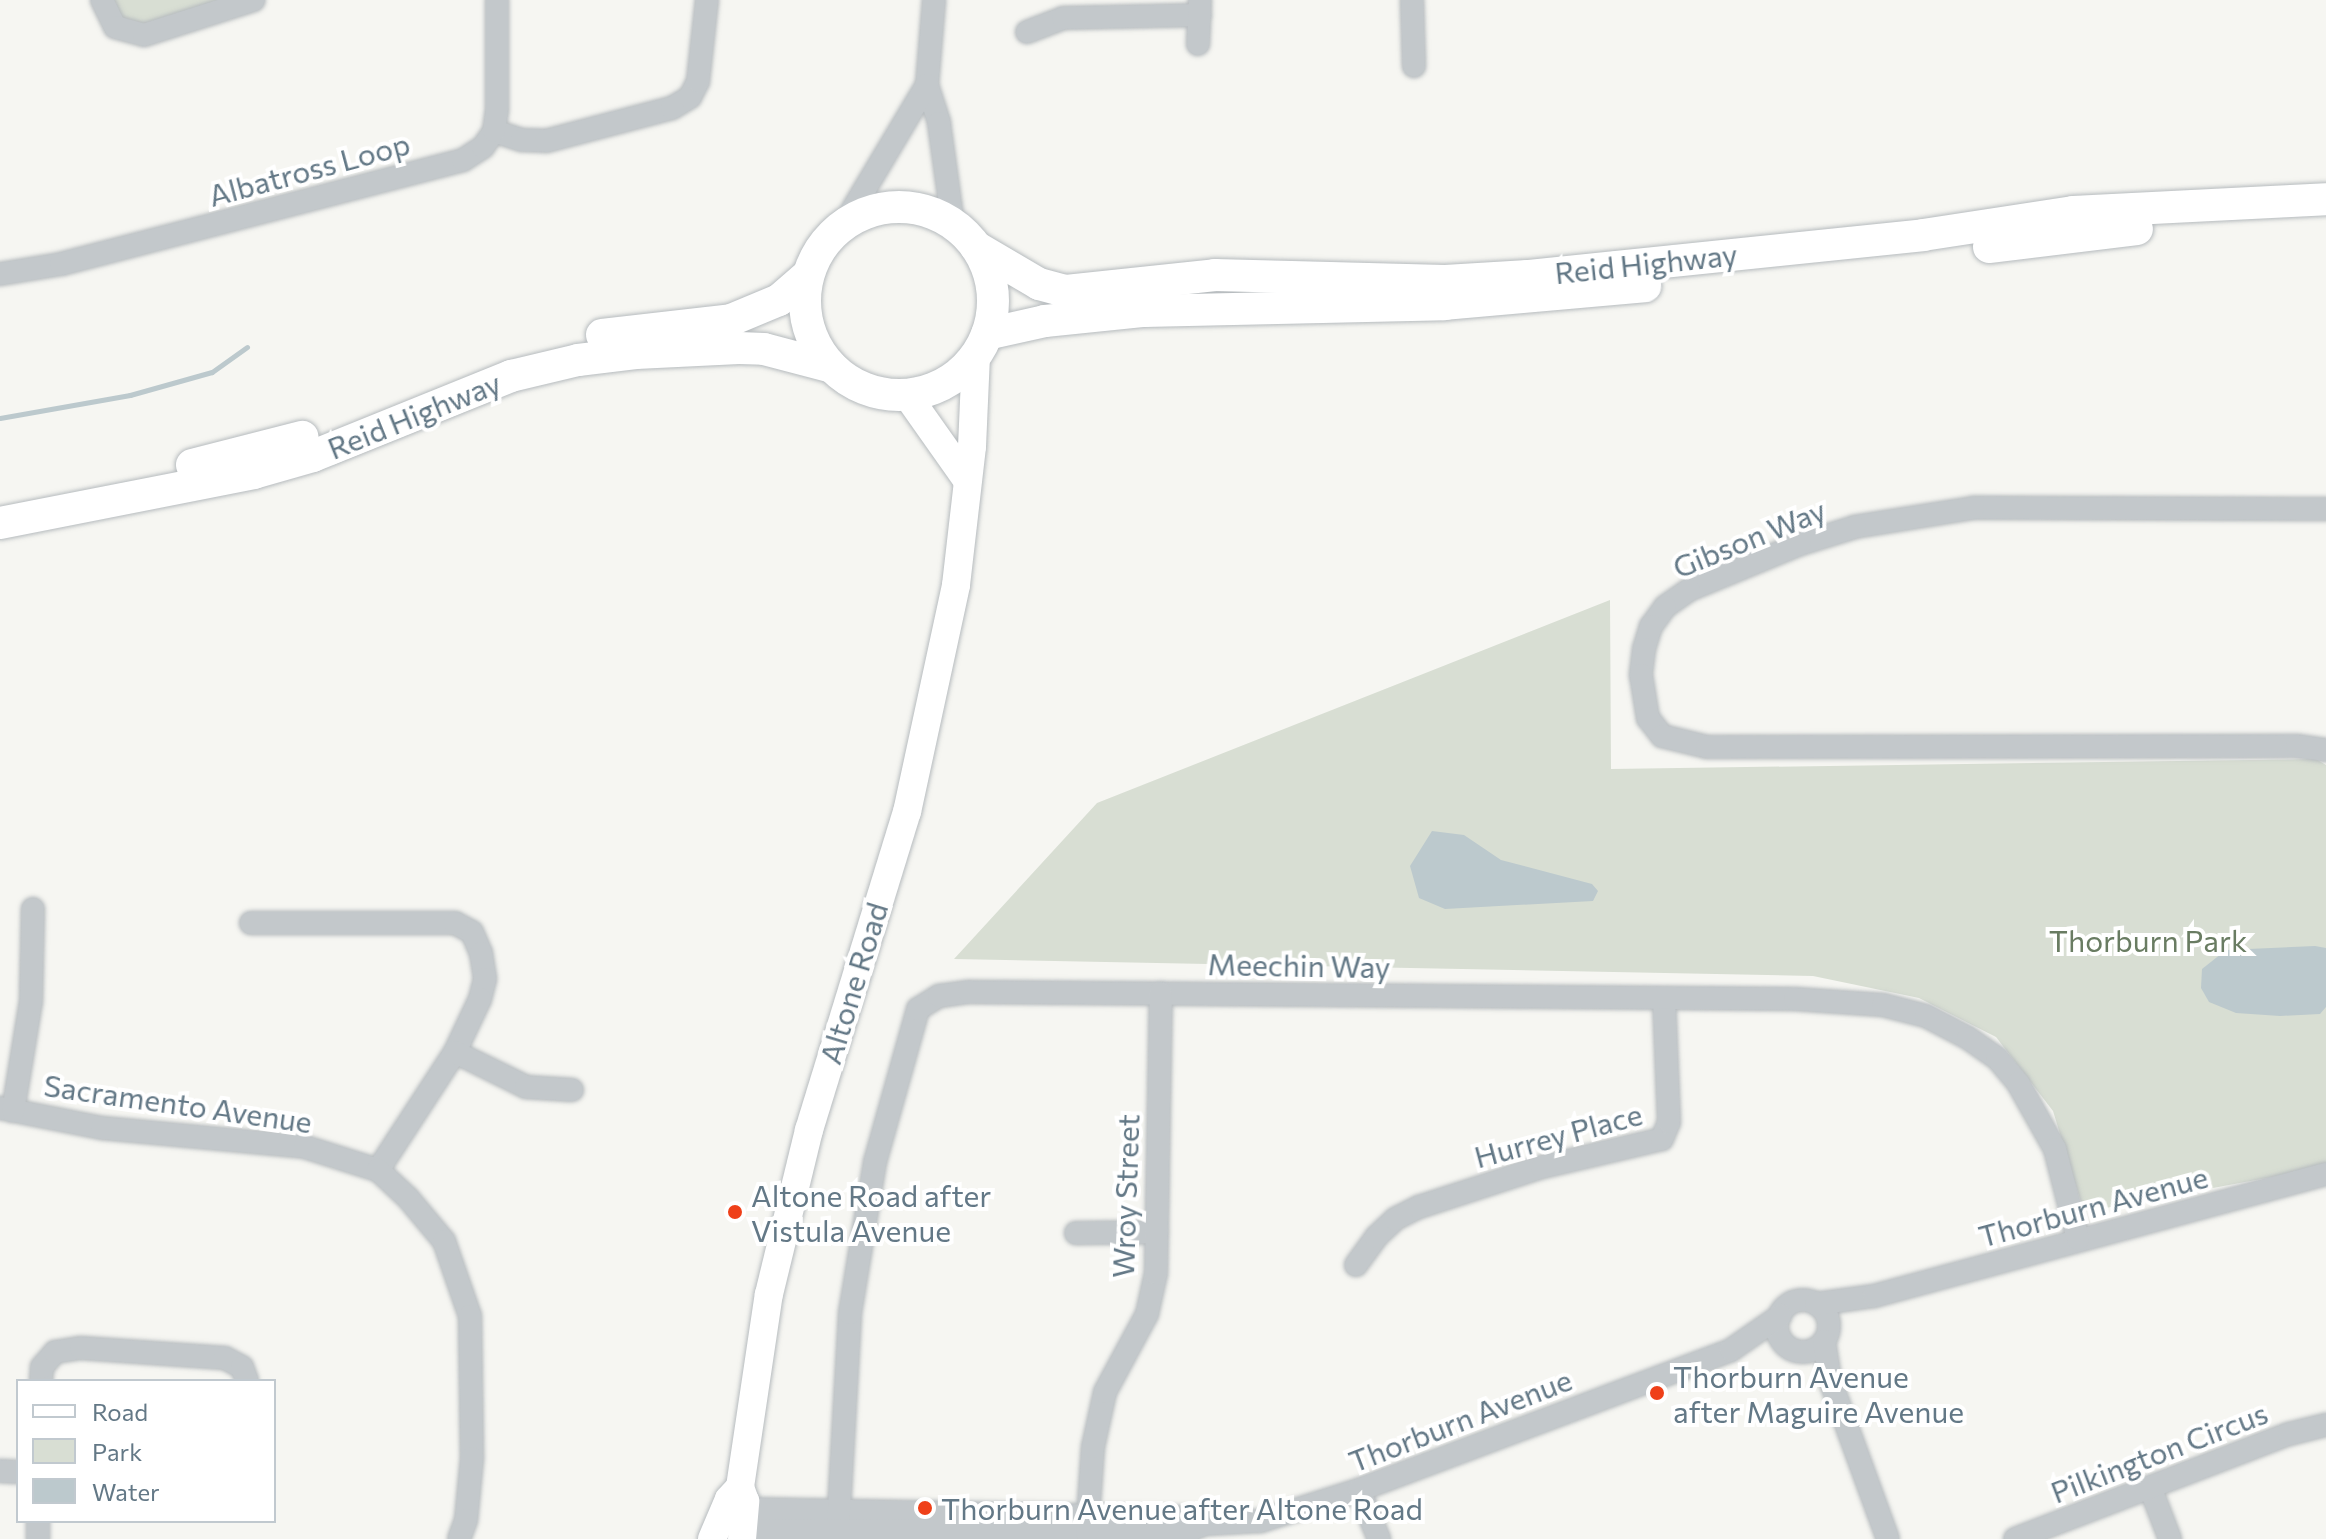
<!DOCTYPE html>
<html>
<head>
<meta charset="utf-8">
<style>
  body { margin:0 }
  #map { position:relative; width:2326px; height:1539px; overflow:hidden; background:#f6f6f2; font-family:Commissioner,sans-serif }
  div>[style] { position:absolute }
  .green>* { inset:0; background:#d8ded3 }
  .water>* { inset:0; background:#bcc9cd }
  .stream>* { height:5px; margin:-2.5px; padding:0 2.5px; transform-origin:2.5px; border-radius:2.5px; background:#bcc9cd }
  .roads { filter:drop-shadow(0 0 2px #b6bbbe) drop-shadow(0 0 2px #b6bbbe) }
  .minor>* { height:22px; margin:-11px; padding:0 11px; transform-origin:11px; border-radius:11px; background:#c3c8cb }
  .minor>.ring { margin:-11px; padding:0; box-sizing:content-box; background:none; border:22px solid #c3c8cb; border-radius:50% }
  .major>* { height:28px; margin:-14px; padding:0 14px; transform-origin:14px; border-radius:14px; background:#fff }
  .highway>* { height:32px; margin:-16px; padding:0 16px; transform-origin:16px; border-radius:16px; background:#fff }
  .highway>.ring { margin:-16px; padding:0; box-sizing:content-box; background:none; border:32px solid #fff; border-radius:50% }
  .dots>* { width:22px; height:22px; translate:-50% -50%; box-sizing:border-box; border:4px solid #fff; border-radius:50% }
  span { translate:-50% -50%; white-space:nowrap; text-align:center; line-height:1.15; -webkit-text-stroke:8px #fff; paint-order:stroke }
  .street-label { font-size:30px; color:#637886 }
  .park-label { font-size:30px; color:#697c62 }
  .poi-label { font-size:30px; color:#637886 }
  .left { translate:0 -50%; text-align:left }
  .legend { position:absolute; left:16px; top:1379px; width:260px; height:144px; box-sizing:border-box; background:#fff; border:2px solid #c1c9cf; margin:0; padding:10px 14px; list-style:none; font-size:24px; color:#637886 }
  .legend li { display:flex; align-items:center; gap:16px; height:40px }
  .legend b { width:40px; border:2px solid #c1c9cf }
</style>
</head>
<body>
<div id="map">
  <div class="green">
    <div style="clip-path:polygon(102px 0,254px 0,144px 35px,115px 27px)"></div>
    <div style="clip-path:polygon(1610px 600px,1611px 769px,2316px 759px,2326px 765px,2326px 1167px,2084px 1212px,2053px 1111px,1996px 1037px,1919px 998px,1813px 976px,954px 959px,1097px 803px)"></div>
  </div>
  <div class="water">
    <div style="clip-path:polygon(1432px 831px,1464px 835px,1501px 860px,1592px 884px,1598px 891px,1593px 901px,1445px 909px,1419px 898px,1410px 866px)"></div>
    <div style="clip-path:polygon(2315px 946px,2326px 948px,2326px 1007px,2320px 1014px,2280px 1016px,2236px 1013px,2209px 1002px,2201px 988px,2202px 969px,2226px 950px)"></div>
  </div>
  <div class="stream">
    <div style="left:0;top:418px;width:132px;rotate:-10deg"></div>
    <div style="left:130px;top:395px;width:85px;rotate:-15.7deg"></div>
    <div style="left:212px;top:372px;width:43px;rotate:-35.5deg"></div>
  </div>
  <div class="roads">
    <div class="minor">
      <div style="left:102px;top:0;width:30px;rotate:64deg"></div>
      <div style="left:115px;top:27px;width:30px;rotate:15deg"></div>
      <div style="left:144px;top:35px;width:115px;rotate:-17.7deg"></div>
      <div style="left:934px;top:0;width:85px;rotate:94.7deg"></div>
      <div style="left:927px;top:85px;width:40px;rotate:72deg"></div>
      <div style="left:939px;top:123px;width:102px;rotate:82.1deg"></div>
      <div style="left:1412px;top:0;width:66px;rotate:88.3deg"></div>
      <div style="left:1027px;top:32px;width:39px;rotate:-21deg"></div>
      <div style="left:1063px;top:18px;width:137px;rotate:-1.3deg"></div>
      <div style="left:1198px;top:44px;width:44px;rotate:-87.4deg"></div>
      <div style="left:494px;top:131px;width:29px;rotate:18deg"></div>
      <div style="left:522px;top:140px;width:24px;rotate:2deg"></div>
      <div style="left:546px;top:141px;width:130px;rotate:-14.7deg"></div>
      <div style="left:672px;top:108px;width:21px;rotate:-31deg"></div>
      <div style="left:690px;top:97px;width:18px;rotate:-63deg"></div>
      <div style="left:698px;top:81px;width:81px;rotate:-83.7deg"></div>
      <div style="left:844px;top:224px;width:162px;rotate:-59.2deg"></div>
      <div style="left:0;top:274px;width:62px;rotate:-9.3deg"></div>
      <div style="left:61px;top:264px;width:415px;rotate:-14.5deg"></div>
      <div style="left:463px;top:160px;width:24px;rotate:-33deg"></div>
      <div style="left:483px;top:147px;width:19px;rotate:-55deg"></div>
      <div style="left:494px;top:131px;width:22px;rotate:-82deg"></div>
      <div style="left:497px;top:109px;width:109px;rotate:-90deg"></div>
      <div style="left:2326px;top:509px;width:353px;rotate:-179.8deg"></div>
      <div style="left:1973px;top:508px;width:120px;rotate:170.9deg"></div>
      <div style="left:1855px;top:527px;width:58px;rotate:162.8deg"></div>
      <div style="left:1800px;top:544px;width:120px;rotate:157.5deg"></div>
      <div style="left:1689px;top:590px;width:29px;rotate:145deg"></div>
      <div style="left:1665px;top:607px;width:24px;rotate:126deg"></div>
      <div style="left:1651px;top:626px;width:24px;rotate:107deg"></div>
      <div style="left:1644px;top:649px;width:26px;rotate:97deg"></div>
      <div style="left:1641px;top:675px;width:44px;rotate:80.8deg"></div>
      <div style="left:1648px;top:718px;width:23px;rotate:52deg"></div>
      <div style="left:1662px;top:736px;width:46px;rotate:13.7deg"></div>
      <div style="left:1707px;top:747px;width:590px;rotate:-0.1deg"></div>
      <div style="left:2297px;top:746px;width:29px;rotate:8deg"></div>
      <div style="left:251px;top:923px;width:204px"></div>
      <div style="left:455px;top:923px;width:19px;rotate:28deg"></div>
      <div style="left:472px;top:932px;width:23px;rotate:67deg"></div>
      <div style="left:481px;top:953px;width:26px;rotate:81deg"></div>
      <div style="left:485px;top:979px;width:21px;rotate:104deg"></div>
      <div style="left:480px;top:999px;width:59px;rotate:115.3deg"></div>
      <div style="left:455px;top:1052px;width:141px;rotate:123.1deg"></div>
      <div style="left:455px;top:1052px;width:79px;rotate:26.2deg"></div>
      <div style="left:526px;top:1087px;width:46px;rotate:3.7deg"></div>
      <div style="left:0;top:1108px;width:104px;rotate:11.1deg"></div>
      <div style="left:102px;top:1128px;width:204px;rotate:5.3deg"></div>
      <div style="left:305px;top:1147px;width:77px;rotate:17.5deg"></div>
      <div style="left:378px;top:1170px;width:41px;rotate:43deg"></div>
      <div style="left:408px;top:1198px;width:56px;rotate:50.1deg"></div>
      <div style="left:444px;top:1241px;width:79px;rotate:70.9deg"></div>
      <div style="left:470px;top:1316px;width:142px;rotate:89.2deg"></div>
      <div style="left:472px;top:1458px;width:62px;rotate:95.5deg"></div>
      <div style="left:466px;top:1520px;width:20px;rotate:110deg"></div>
      <div style="left:13px;top:1111px;width:111px;rotate:-80.7deg"></div>
      <div style="left:31px;top:1001px;width:92px;rotate:-88.8deg"></div>
      <div style="left:1076px;top:1233px;width:81px;rotate:-0.7deg"></div>
      <div style="left:1356px;top:1265px;width:34px;rotate:-54deg"></div>
      <div style="left:1376px;top:1237px;width:26px;rotate:-43deg"></div>
      <div style="left:1395px;top:1219px;width:27px;rotate:-27deg"></div>
      <div style="left:1419px;top:1207px;width:129px;rotate:-18deg"></div>
      <div style="left:1542px;top:1167px;width:123px;rotate:-13.1deg"></div>
      <div style="left:1662px;top:1139px;width:18px;rotate:-68deg"></div>
      <div style="left:1669px;top:1122px;width:123px;rotate:-92.3deg"></div>
      <div class="ring" style="left:1777px;top:1300px;width:30px;height:30px"></div>
      <div style="left:1816px;top:1304px;width:59px;rotate:-7.9deg"></div>
      <div style="left:1874px;top:1296px;width:468px;rotate:-15.1deg"></div>
      <div style="left:1824px;top:1341px;width:39px;rotate:81deg"></div>
      <div style="left:1830px;top:1380px;width:169px;rotate:70deg"></div>
      <div style="left:41px;top:1381px;width:14px;rotate:-86deg"></div>
      <div style="left:42px;top:1367px;width:20px;rotate:-49deg"></div>
      <div style="left:55px;top:1352px;width:26px;rotate:-9deg"></div>
      <div style="left:81px;top:1348px;width:144px;rotate:4deg"></div>
      <div style="left:225px;top:1358px;width:19px;rotate:28deg"></div>
      <div style="left:242px;top:1367px;width:15px;rotate:70deg"></div>
      <div style="left:0;top:1471px;width:18px;rotate:3deg"></div>
      <div style="left:2150px;top:1487px;width:56px;rotate:69deg"></div>
      <div style="left:1359px;top:1490px;width:53px;rotate:67.8deg"></div>
      <div style="left:744px;top:1509px;width:450px;rotate:1.1deg"></div>
      <div style="left:38px;top:1521px;width:18px;rotate:90deg"></div>
      <div style="left:838px;top:1528px;width:215px;rotate:-86.8deg"></div>
      <div style="left:850px;top:1313px;width:153px;rotate:-80.6deg"></div>
      <div style="left:875px;top:1162px;width:159px;rotate:-74.3deg"></div>
      <div style="left:918px;top:1009px;width:25px;rotate:-32deg"></div>
      <div style="left:939px;top:996px;width:30px;rotate:-8deg"></div>
      <div style="left:969px;top:992px;width:826px;rotate:0.49deg"></div>
      <div style="left:1795px;top:999px;width:88px;rotate:3.9deg"></div>
      <div style="left:1883px;top:1005px;width:44px;rotate:14.3deg"></div>
      <div style="left:1926px;top:1016px;width:47px;rotate:27.6deg"></div>
      <div style="left:1968px;top:1038px;width:35px;rotate:35deg"></div>
      <div style="left:1997px;top:1058px;width:33px;rotate:50deg"></div>
      <div style="left:2018px;top:1083px;width:76px;rotate:60.7deg"></div>
      <div style="left:2055px;top:1149px;width:93px;rotate:75.7deg"></div>
      <div style="left:743px;top:1530px;width:344px;rotate:0.3deg"></div>
      <div style="left:1087px;top:1532px;width:103px;rotate:-1.1deg"></div>
      <div style="left:1190px;top:1530px;width:16px;rotate:-22deg"></div>
      <div style="left:1205px;top:1524px;width:56px;rotate:-3.1deg"></div>
      <div style="left:1261px;top:1521px;width:103px;rotate:-17.6deg"></div>
      <div style="left:1359px;top:1490px;width:397px;rotate:-20.6deg"></div>
      <div style="left:1731px;top:1350px;width:60px;rotate:-34.8deg"></div>
      <div style="left:1087px;top:1532px;width:85px;rotate:-86deg"></div>
      <div style="left:1093px;top:1447px;width:56px;rotate:-77.7deg"></div>
      <div style="left:1105px;top:1392px;width:89px;rotate:-61.7deg"></div>
      <div style="left:1147px;top:1314px;width:42px;rotate:-77.6deg"></div>
      <div style="left:1156px;top:1273px;width:280px;rotate:-89deg"></div>
      <div style="left:2015px;top:1539px;width:293px;rotate:-21deg"></div>
      <div style="left:2289px;top:1434px;width:38px;rotate:-14deg"></div>
    </div>
    <div class="major">
      <div style="left:907px;top:395px;width:104px;rotate:54.8deg"></div>
      <div style="left:712px;top:1539px;width:43px;rotate:-67deg"></div>
      <div style="left:729px;top:1499px;width:16px;rotate:-47deg"></div>
      <div style="left:742px;top:1539px;width:38px;rotate:-85deg"></div>
      <div style="left:745px;top:1501px;width:15px;rotate:-110deg"></div>
      <div style="left:740px;top:1487px;width:195px;rotate:-81.5deg"></div>
      <div style="left:769px;top:1294px;width:169px;rotate:-76.3deg"></div>
      <div style="left:809px;top:1130px;width:333px;rotate:-72.9deg"></div>
      <div style="left:907px;top:812px;width:232px;rotate:-77.8deg"></div>
      <div style="left:956px;top:585px;width:139px;rotate:-83.4deg"></div>
      <div style="left:972px;top:447px;width:92px;rotate:-87.5deg"></div>
    </div>
    <div class="highway">
      <div class="ring" style="left:805px;top:207px;width:156px;height:156px"></div>
      <div style="left:976px;top:247px;width:73px;rotate:30.4deg"></div>
      <div style="left:1039px;top:284px;width:28px;rotate:15deg"></div>
      <div style="left:1066px;top:291px;width:150px;rotate:-6.1deg"></div>
      <div style="left:1215px;top:275px;width:230px;rotate:1.5deg"></div>
      <div style="left:1445px;top:281px;width:83px;rotate:-3.4deg"></div>
      <div style="left:1528px;top:276px;width:397px;rotate:-5.9deg"></div>
      <div style="left:1923px;top:235px;width:152px;rotate:-8.7deg"></div>
      <div style="left:2073px;top:212px;width:253px;rotate:-2.9deg"></div>
      <div style="left:1989px;top:247px;width:149px;rotate:-6.9deg"></div>
      <div style="left:987px;top:334px;width:59px;rotate:-12.6deg"></div>
      <div style="left:1045px;top:321px;width:100px;rotate:-5.8deg"></div>
      <div style="left:1144px;top:311px;width:301px;rotate:-1.3deg"></div>
      <div style="left:1445px;top:304px;width:201px;rotate:-5.1deg"></div>
      <div style="left:602px;top:335px;width:130px;rotate:-6.6deg"></div>
      <div style="left:731px;top:320px;width:52px;rotate:-22.6deg"></div>
      <div style="left:779px;top:300px;width:37px;rotate:-41deg"></div>
      <div style="left:192px;top:465px;width:114px;rotate:-14.3deg"></div>
      <div style="left:0;top:523px;width:259px;rotate:-11.1deg"></div>
      <div style="left:254px;top:473px;width:61px;rotate:-16.1deg"></div>
      <div style="left:313px;top:456px;width:214px;rotate:-22deg"></div>
      <div style="left:511px;top:376px;width:69px;rotate:-13.4deg"></div>
      <div style="left:578px;top:360px;width:58px;rotate:-6.9deg"></div>
      <div style="left:636px;top:353px;width:103px;rotate:-2.8deg"></div>
      <div style="left:739px;top:348px;width:25px;rotate:2deg"></div>
      <div style="left:764px;top:349px;width:70px;rotate:14.8deg"></div>
    </div>
  </div>
  <div class="dots">
    <div style="left:735px;top:1212px;background:#ef4019"></div>
    <div style="left:1657px;top:1393px;background:#ef4019"></div>
    <div style="left:925px;top:1508px;background:#ef4019"></div>
  </div>
  <div class="street-label">
    <span style="left:309px;top:169px;rotate:-15deg">Albatross Loop</span>
    <span style="left:1646px;top:263px;rotate:-6deg">Reid Highway</span>
    <span style="left:414px;top:415px;rotate:-22deg">Reid Highway</span>
    <span style="left:1749px;top:538px;rotate:-22deg">Gibson Way</span>
    <span style="left:1299px;top:965px;rotate:1deg">Meechin Way</span>
    <span style="left:853px;top:983px;rotate:-73deg">Altone Road</span>
    <span style="left:178px;top:1103px;rotate:8deg">Sacramento Avenue</span>
    <span style="left:1558px;top:1135px;rotate:-15deg">Hurrey Place</span>
    <span style="left:1125px;top:1196px;rotate:-88deg">Wroy Street</span>
    <span style="left:2093px;top:1206px;rotate:-15deg">Thorburn Avenue</span>
    <span style="left:1460px;top:1420px;rotate:-21deg">Thorburn Avenue</span>
    <span style="left:2159px;top:1452px;rotate:-21deg">Pilkington Circus</span>
  </div>
  <div class="park-label">
    <span style="left:2148px;top:940px">Thorburn Park</span>
  </div>
  <div class="poi-label">
    <span class="left" style="left:751px;top:1212px">Altone Road after<br>Vistula Avenue</span>
    <span class="left" style="left:1673px;top:1393px">Thorburn Avenue<br>after Maguire Avenue</span>
    <span class="left" style="left:941px;top:1508px">Thorburn Avenue after Altone Road</span>
  </div>
  <ul class="legend">
  <li><b style="height:10px;background:#fff"></b>Road</li>
  <li><b style="height:22px;background:#d8ded3"></b>Park</li>
  <li><b style="height:22px;background:#bcc9cd"></b>Water</li>
  </ul>
</div>
</body>
</html>
